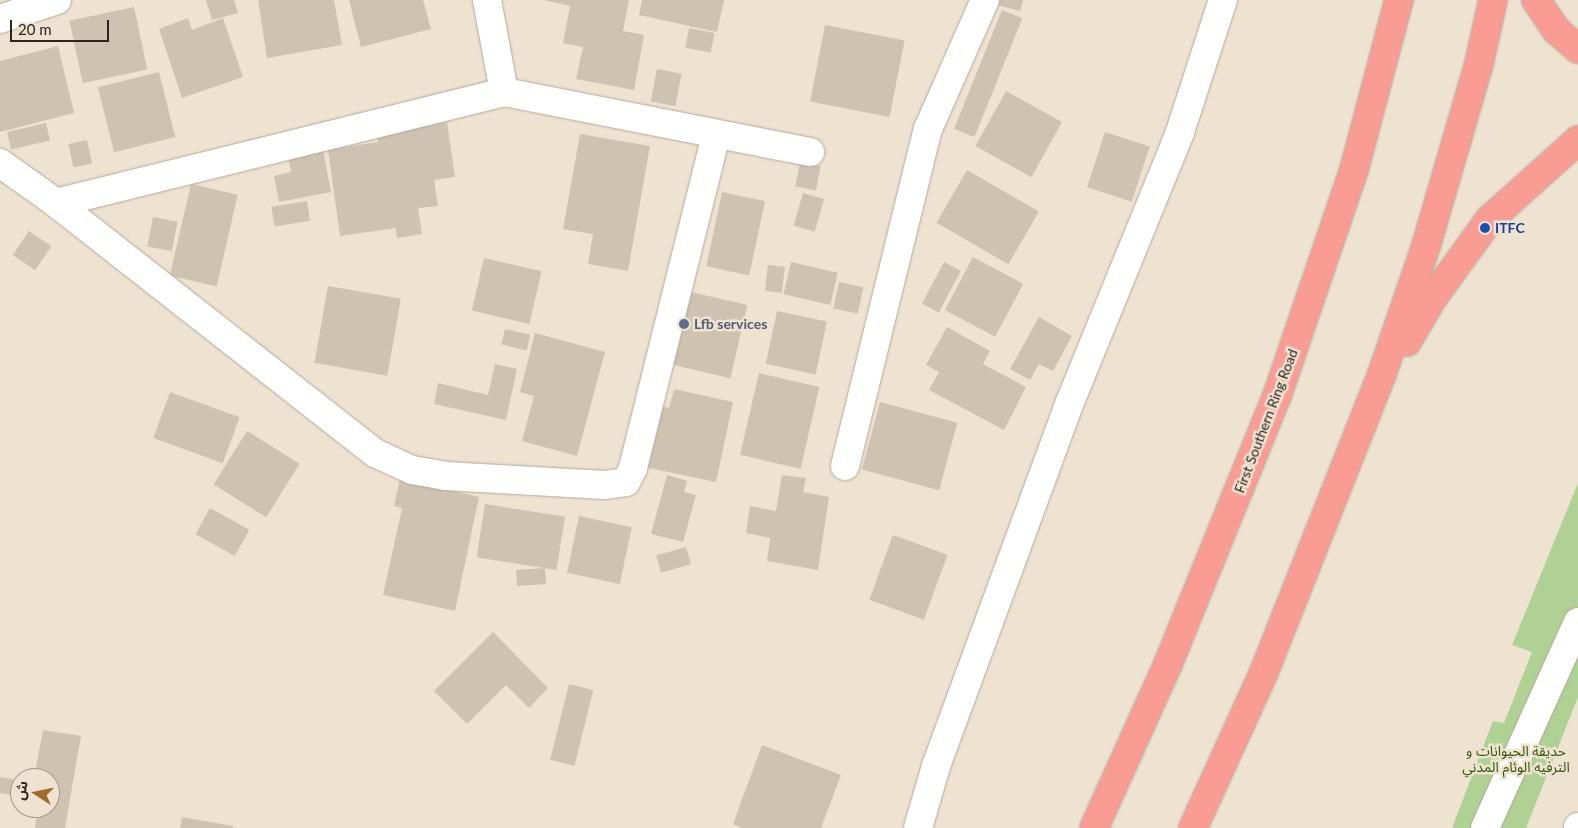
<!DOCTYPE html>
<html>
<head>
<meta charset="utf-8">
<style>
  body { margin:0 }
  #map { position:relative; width:1578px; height:828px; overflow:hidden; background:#eee2d0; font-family:Lato,"Noto Sans Arabic",sans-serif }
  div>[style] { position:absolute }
  .green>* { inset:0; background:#afd294 }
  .building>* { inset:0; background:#cec3b1; transform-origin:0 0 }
  .roads { filter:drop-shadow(0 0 1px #b5aa99) drop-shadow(0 0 1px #b5aa99) }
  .minor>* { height:28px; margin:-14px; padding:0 14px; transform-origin:14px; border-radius:14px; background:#fff }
  .highway>* { height:28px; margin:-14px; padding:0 14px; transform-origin:14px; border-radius:14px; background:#f99c93 }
  .dots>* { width:14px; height:14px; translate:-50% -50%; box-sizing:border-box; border:2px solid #eee2d0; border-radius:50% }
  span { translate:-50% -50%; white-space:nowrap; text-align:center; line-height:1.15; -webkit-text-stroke:5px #eee2d0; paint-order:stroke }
  .transit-label { font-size:14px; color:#164399; font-weight:700 }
  .left { translate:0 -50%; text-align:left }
  .service-label { font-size:14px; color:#4e5e75; font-weight:700 }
  .street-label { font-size:14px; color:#2a251f }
  .park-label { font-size:14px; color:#365b08 }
  .north { position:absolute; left:10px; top:768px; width:50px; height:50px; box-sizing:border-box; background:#eee2d0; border:1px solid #a09689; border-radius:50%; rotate:281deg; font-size:14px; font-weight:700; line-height:20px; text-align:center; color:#2a251f }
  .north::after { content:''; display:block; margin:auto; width:18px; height:22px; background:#a36a28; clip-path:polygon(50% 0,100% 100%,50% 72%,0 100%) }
  .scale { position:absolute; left:10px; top:20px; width:99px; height:22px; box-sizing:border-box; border:2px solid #2a251f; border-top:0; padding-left:6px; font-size:15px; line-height:18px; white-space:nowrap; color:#2a251f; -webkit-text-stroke:4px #eee2d0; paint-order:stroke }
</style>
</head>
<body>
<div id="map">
  <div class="green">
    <div style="clip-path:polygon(1578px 483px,1578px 697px,1526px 828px,1452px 828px,1493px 721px,1504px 723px,1532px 652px,1512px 645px)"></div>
  </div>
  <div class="building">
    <div style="clip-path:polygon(206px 0,234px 0,238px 13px,212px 20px)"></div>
    <div style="clip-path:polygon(258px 0,334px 0,342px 45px,267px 58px)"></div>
    <div style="clip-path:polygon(349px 0,423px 0,431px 29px,361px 47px)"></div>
    <div style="clip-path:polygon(544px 0,629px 0,623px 31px,644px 35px,634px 90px,576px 79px,583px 47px,563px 43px,570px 6px)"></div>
    <div style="clip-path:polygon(642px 0,724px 0,717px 32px,639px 15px)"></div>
    <div style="clip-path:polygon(999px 0,1023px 0,1020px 11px,997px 5px)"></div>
    <div style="left:134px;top:7px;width:64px;height:66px;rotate:78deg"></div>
    <div style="left:1002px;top:10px;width:22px;height:128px;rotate:22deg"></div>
    <div style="clip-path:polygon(188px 18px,192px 30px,223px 18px,243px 77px,182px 98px,159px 29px)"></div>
    <div style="left:825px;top:25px;width:81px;height:78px;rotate:11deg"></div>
    <div style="left:689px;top:28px;width:26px;height:20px;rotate:11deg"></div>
    <div style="clip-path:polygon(58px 46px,74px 113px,0 132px,0 61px)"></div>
    <div style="left:657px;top:69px;width:25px;height:33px;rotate:11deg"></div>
    <div style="left:159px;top:72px;width:67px;height:63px;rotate:76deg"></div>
    <div style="left:1006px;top:91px;width:64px;height:63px;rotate:29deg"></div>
    <div style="clip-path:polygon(447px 122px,455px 177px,434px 180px,438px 206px,418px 208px,422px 234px,397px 238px,396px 228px,340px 236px,328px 150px,378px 142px,377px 133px)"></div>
    <div style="left:46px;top:123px;width:18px;height:40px;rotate:77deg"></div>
    <div style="left:1105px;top:132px;width:47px;height:58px;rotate:18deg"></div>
    <div style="clip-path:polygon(580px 134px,650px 146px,628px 271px,588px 264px,593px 234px,563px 229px)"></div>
    <div style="left:87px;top:140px;width:24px;height:19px;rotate:78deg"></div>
    <div style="clip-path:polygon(322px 144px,331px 192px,279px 202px,274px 176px,291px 172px,287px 150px)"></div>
    <div style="left:800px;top:162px;width:21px;height:25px;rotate:11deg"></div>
    <div style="left:967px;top:170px;width:83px;height:61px;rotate:30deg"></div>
    <div style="left:191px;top:184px;width:48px;height:94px;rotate:13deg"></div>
    <div style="left:722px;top:192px;width:44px;height:76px;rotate:12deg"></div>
    <div style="left:803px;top:193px;width:22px;height:34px;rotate:16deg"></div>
    <div style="left:307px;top:201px;width:20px;height:36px;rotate:81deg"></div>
    <div style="left:153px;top:217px;width:25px;height:30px;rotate:11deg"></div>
    <div style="left:29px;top:231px;width:27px;height:29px;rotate:34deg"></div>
    <div style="left:973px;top:257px;width:57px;height:60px;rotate:28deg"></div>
    <div style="left:484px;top:258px;width:59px;height:54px;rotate:13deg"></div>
    <div style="left:791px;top:262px;width:48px;height:33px;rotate:13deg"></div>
    <div style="left:944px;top:262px;width:19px;height:47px;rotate:28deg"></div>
    <div style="left:768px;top:265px;width:17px;height:26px;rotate:7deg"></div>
    <div style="left:839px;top:282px;width:25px;height:27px;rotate:12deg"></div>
    <div style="left:328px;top:286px;width:74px;height:78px;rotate:10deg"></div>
    <div style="left:682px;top:290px;width:67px;height:75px;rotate:13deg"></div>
    <div style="left:777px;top:311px;width:51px;height:54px;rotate:12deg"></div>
    <div style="clip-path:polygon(1039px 317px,1072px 336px,1053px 371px,1039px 364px,1030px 380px,1010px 369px)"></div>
    <div style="clip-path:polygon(947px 327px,990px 351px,983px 364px,1026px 387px,1004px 430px,929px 390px,939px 372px,926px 365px)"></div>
    <div style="left:505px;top:329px;width:26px;height:16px;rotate:13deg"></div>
    <div style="clip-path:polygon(535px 333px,605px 352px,577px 456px,522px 441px,534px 396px,520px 392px)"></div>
    <div style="clip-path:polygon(495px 364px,517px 369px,506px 420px,434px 404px,438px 383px,488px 395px)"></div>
    <div style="left:759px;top:373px;width:62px;height:84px;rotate:13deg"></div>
    <div style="clip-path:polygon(674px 389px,733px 402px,716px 482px,640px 466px,654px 405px,669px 408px)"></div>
    <div style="left:170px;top:392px;width:74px;height:49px;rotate:20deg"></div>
    <div style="left:880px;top:402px;width:80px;height:70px;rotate:15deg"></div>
    <div style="left:247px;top:431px;width:62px;height:63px;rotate:32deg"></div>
    <div style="clip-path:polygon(667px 475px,687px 481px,684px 492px,696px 495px,683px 542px,651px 534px)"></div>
    <div style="clip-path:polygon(782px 475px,806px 478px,803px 492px,829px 497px,818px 570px,767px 561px,770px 538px,746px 533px,750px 506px,776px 511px)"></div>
    <div style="clip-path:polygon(400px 479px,479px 497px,455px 611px,383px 595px,402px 508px,394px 506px)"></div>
    <div style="left:485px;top:504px;width:81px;height:54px;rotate:9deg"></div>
    <div style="left:210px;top:508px;width:45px;height:30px;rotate:29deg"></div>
    <div style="left:579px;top:516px;width:54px;height:58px;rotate:12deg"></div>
    <div style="left:893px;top:535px;width:58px;height:69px;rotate:20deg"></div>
    <div style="left:686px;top:547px;width:18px;height:31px;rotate:74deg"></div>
    <div style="left:545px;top:568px;width:16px;height:29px;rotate:86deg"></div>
    <div style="clip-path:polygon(493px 632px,548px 688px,529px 708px,506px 685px,467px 724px,434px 691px)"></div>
    <div style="left:569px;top:684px;width:25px;height:78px;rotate:14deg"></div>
    <div style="clip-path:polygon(43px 730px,81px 736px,65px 828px,35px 828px,37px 814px,29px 813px,29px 808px,50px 808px,50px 778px,34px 778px)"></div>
    <div style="clip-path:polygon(762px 745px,841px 775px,821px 828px,742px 828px,733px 824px)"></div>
    <div style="clip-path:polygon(0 777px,18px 780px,16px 796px,0 793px)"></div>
    <div style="clip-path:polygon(182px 817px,233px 826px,233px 828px,180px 828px)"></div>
  </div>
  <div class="roads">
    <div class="minor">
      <div style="left:487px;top:0;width:94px;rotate:79.5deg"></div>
      <div style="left:0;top:19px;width:60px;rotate:-18.4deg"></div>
      <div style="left:0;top:163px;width:69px;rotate:35.5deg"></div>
      <div style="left:56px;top:203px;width:405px;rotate:38.1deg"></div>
      <div style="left:375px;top:453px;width:41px;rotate:24.7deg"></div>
      <div style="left:412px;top:470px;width:34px;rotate:10deg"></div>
      <div style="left:445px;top:476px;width:160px;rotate:3.2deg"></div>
      <div style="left:605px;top:485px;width:21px;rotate:-8deg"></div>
      <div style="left:626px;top:482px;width:16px;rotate:-63deg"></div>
      <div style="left:633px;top:468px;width:344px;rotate:-76deg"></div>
      <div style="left:56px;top:203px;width:462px;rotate:-13.9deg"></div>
      <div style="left:504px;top:92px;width:312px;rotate:11.1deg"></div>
      <div style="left:845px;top:466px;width:347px;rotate:-76.2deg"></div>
      <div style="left:928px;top:129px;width:141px;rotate:-66.2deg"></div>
      <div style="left:918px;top:828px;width:65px;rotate:-73.8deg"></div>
      <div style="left:936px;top:766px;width:388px;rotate:-69.8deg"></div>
      <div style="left:1070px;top:402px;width:292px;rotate:-67.8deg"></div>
      <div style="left:1180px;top:132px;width:139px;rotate:-72deg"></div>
      <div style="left:1485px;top:828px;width:226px;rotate:-65.7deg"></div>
      <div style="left:1578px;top:828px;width:1px;rotate:-90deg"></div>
    </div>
    <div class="highway">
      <div style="left:1536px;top:0;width:36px;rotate:56deg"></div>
      <div style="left:1556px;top:30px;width:29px;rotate:41deg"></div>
      <div style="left:1407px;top:342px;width:50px;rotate:-59.8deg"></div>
      <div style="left:1432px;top:299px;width:99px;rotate:-54.1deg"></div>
      <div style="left:1490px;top:219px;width:118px;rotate:-41.9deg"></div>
      <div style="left:1094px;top:828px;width:180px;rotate:-65.7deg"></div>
      <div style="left:1168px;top:664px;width:289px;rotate:-67.9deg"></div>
      <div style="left:1277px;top:396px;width:239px;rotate:-71.2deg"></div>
      <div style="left:1354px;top:170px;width:176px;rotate:-75.2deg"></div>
      <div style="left:1193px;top:828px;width:171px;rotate:-65.5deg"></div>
      <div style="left:1264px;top:672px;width:321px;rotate:-68.4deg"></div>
      <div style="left:1382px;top:374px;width:135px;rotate:-71deg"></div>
      <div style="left:1426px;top:246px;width:190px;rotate:-73.8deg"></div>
      <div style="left:1479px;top:64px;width:66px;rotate:-77.7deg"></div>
    </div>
  </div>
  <div class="dots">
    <div style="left:1485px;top:228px;background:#1a4fb4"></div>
    <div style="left:684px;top:324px;background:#5c6f8a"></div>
  </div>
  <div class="transit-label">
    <span class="left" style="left:1495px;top:228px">ITFC</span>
  </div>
  <div class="service-label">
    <span class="left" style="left:694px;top:324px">Lfb services</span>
  </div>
  <div class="street-label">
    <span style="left:1266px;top:421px;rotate:-69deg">First Southern Ring Road</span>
  </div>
  <div class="park-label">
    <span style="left:1516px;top:759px">حديقة الحيوانات و<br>الترفيه الوئام المدني</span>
  </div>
  <div class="north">ش</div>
  <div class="scale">20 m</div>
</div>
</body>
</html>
